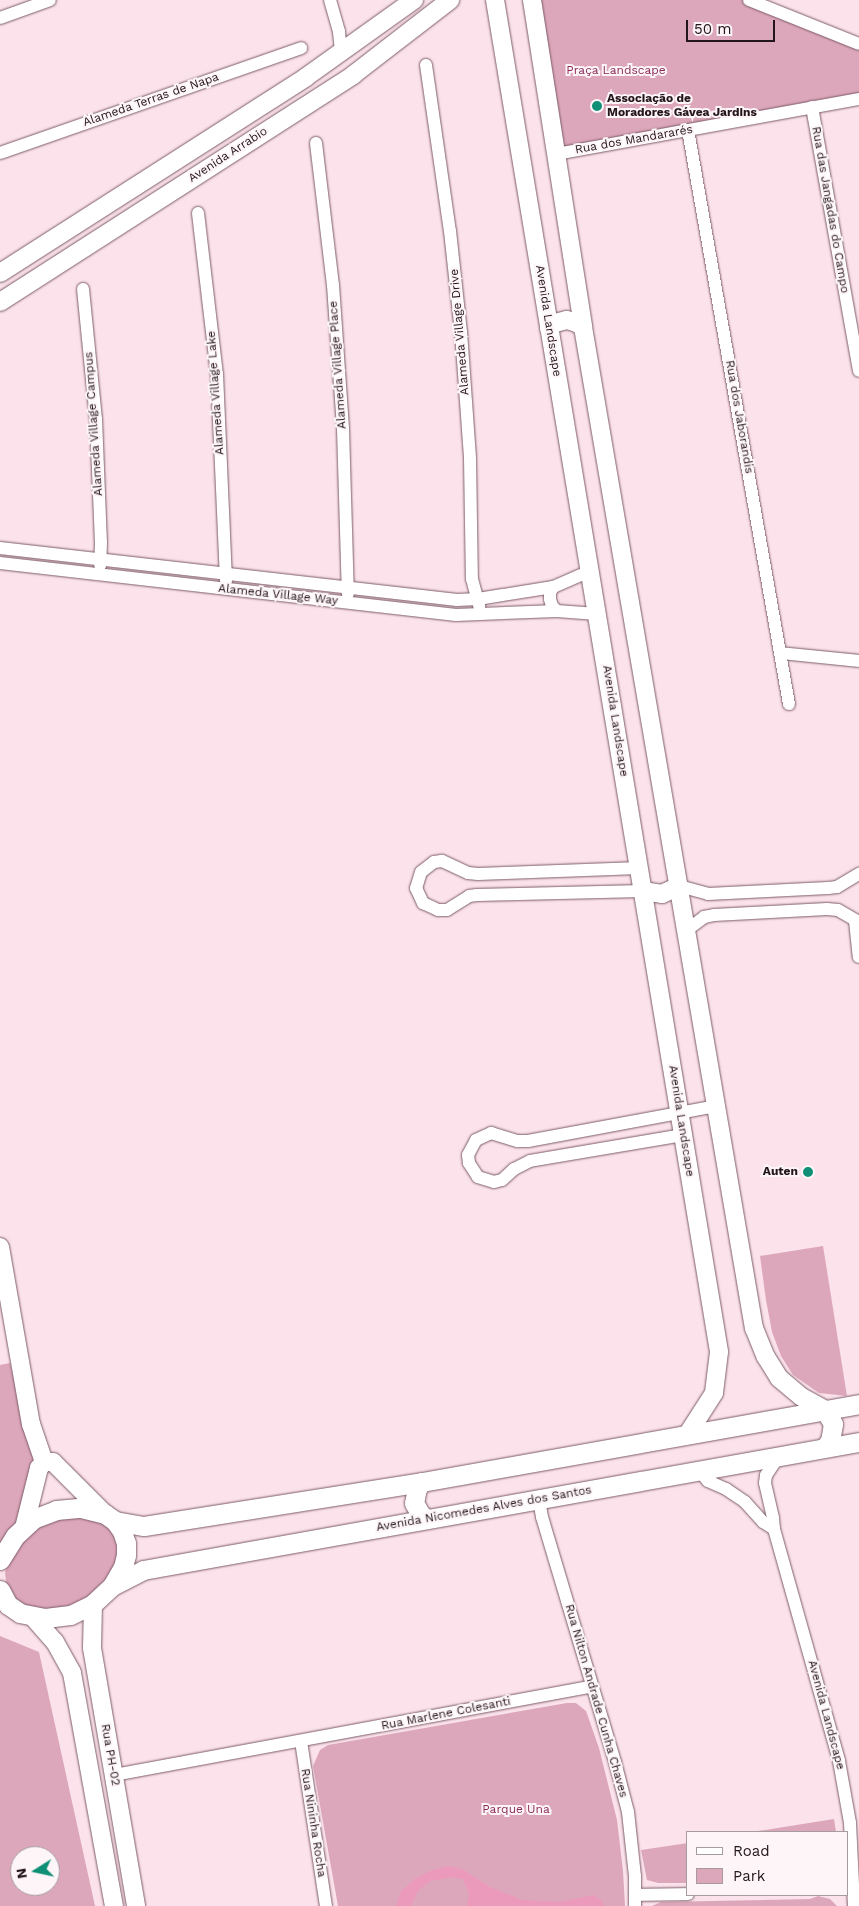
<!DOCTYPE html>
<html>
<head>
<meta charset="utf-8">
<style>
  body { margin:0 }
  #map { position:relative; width:859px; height:1906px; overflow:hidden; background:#fbe2eb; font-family:"Work Sans",sans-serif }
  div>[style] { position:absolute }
  .green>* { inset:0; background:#dda7bb }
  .water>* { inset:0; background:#ec9abb }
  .roads { filter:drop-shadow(0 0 1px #7d5c68) drop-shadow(0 0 1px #7d5c68) }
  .street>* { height:12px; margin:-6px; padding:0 6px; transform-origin:6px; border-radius:6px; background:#fff }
  .secondary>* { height:18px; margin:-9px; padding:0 9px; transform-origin:9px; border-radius:9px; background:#fff }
  .primary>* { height:19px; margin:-9.5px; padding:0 9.5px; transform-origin:9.5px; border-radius:9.5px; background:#fff }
  .dots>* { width:14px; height:14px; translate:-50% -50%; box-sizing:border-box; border:2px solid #fdf5f7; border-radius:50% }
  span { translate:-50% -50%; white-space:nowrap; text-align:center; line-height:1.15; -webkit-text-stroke:4px #fdf5f7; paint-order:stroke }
  .park-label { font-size:12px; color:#8a2c59 }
  .poi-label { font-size:12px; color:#23151a; font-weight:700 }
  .left { translate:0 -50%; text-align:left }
  .right { translate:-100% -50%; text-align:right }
  .street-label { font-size:12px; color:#23151a }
  .legend { position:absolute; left:686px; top:1831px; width:162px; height:65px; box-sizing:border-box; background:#fdf5f7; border:1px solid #a69b9f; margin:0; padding:6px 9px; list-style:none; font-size:15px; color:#23151a }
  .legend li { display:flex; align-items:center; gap:10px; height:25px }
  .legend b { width:25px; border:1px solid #a69b9f }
  .north { position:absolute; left:10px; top:1846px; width:50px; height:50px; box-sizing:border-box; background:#fdf5f7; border:1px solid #a69b9f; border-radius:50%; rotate:260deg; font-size:14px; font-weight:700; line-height:20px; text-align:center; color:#23151a }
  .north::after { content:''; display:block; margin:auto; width:18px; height:22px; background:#0e8f76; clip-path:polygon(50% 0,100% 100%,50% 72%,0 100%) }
  .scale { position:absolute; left:686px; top:20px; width:89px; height:22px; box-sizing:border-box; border:2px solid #23151a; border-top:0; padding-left:6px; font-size:15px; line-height:18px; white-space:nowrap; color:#23151a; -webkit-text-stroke:4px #fdf5f7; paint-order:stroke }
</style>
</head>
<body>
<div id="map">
  <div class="green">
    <div style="clip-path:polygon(532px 0,749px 0,859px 44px,859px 99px,556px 154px)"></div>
    <div style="clip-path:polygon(823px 1246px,847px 1396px,819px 1393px,793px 1375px,781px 1356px,772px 1332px,766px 1300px,760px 1256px)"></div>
    <div style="clip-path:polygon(10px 1363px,34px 1462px,19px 1522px,0 1543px,0 1365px)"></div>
    <div style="clip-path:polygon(80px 1516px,102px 1521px,110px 1527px,118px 1544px,115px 1564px,105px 1582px,89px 1597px,68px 1607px,44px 1610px,23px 1606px,14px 1600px,6px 1582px,5px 1572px,8px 1562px,21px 1541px,38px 1526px,58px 1518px)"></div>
    <div style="clip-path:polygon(evenodd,0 1636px,39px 1652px,95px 1906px,0 1906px,0 1636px,20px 1856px,50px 1856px,50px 1886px,20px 1886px,20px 1856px)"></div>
    <div style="clip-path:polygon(567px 1703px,576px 1703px,586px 1711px,599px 1748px,617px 1820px,623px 1871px,625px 1906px,338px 1906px,313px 1766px,320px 1750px,328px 1745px)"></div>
    <div style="clip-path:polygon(834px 1819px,836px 1832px,752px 1832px)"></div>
    <div style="clip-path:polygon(688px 1843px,688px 1883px,658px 1883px,647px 1880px,641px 1850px)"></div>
    <div style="clip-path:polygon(818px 1896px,830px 1899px,837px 1906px,652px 1906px,661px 1902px,810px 1899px)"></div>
  </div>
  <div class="water">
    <div style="clip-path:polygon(448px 1866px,462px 1869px,490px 1887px,522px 1900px,560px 1902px,593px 1895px,601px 1900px,604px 1906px,467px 1906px,469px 1893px,463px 1879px,452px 1877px,430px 1881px,418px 1891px,411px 1906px,396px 1906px,401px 1891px,415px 1879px,430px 1871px)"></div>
  </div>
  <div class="roads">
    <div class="street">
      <div style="left:330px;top:0;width:33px;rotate:74deg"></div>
      <div style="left:339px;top:32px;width:20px;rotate:84deg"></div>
      <div style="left:749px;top:0;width:118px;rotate:21.8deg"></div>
      <div style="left:0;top:18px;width:53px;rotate:-19.8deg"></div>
      <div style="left:426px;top:65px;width:168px;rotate:81.8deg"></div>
      <div style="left:450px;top:231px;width:102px;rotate:83.8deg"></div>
      <div style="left:461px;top:332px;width:126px;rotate:85.9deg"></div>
      <div style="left:470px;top:458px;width:121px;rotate:89.1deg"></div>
      <div style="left:472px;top:579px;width:28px;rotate:75deg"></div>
      <div style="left:812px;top:107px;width:268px;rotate:79.9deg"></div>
      <div style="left:688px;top:130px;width:583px;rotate:80.02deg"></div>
      <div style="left:316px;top:143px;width:143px;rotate:83.2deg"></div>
      <div style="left:333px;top:285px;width:144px;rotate:86deg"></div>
      <div style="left:343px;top:429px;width:165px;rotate:88.3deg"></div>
      <div style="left:0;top:153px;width:319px;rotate:-19.2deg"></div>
      <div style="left:556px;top:154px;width:308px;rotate:-10.3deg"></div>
      <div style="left:198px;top:213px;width:162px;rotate:83.3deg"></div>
      <div style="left:217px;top:374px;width:207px;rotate:87.5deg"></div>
      <div style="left:83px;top:289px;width:131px;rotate:84.3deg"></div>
      <div style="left:96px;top:419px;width:123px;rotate:87.7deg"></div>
      <div style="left:101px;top:542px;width:23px;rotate:92deg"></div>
      <div style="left:0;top:548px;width:460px;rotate:6.5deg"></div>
      <div style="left:457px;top:600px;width:21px;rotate:-3deg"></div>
      <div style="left:478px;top:599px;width:76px;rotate:-9.1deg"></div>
      <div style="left:0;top:563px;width:459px;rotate:6.5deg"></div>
      <div style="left:456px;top:615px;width:101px;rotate:-2.3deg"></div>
      <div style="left:590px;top:571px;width:40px;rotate:156.6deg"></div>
      <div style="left:553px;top:587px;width:7px;rotate:117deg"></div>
      <div style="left:550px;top:593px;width:6px;rotate:90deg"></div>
      <div style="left:550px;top:599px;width:7px;rotate:74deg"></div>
      <div style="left:552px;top:606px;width:7px;rotate:45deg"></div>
      <div style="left:557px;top:611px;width:40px;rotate:4.3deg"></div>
      <div style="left:780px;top:653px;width:79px;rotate:5.8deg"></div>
      <div style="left:639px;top:868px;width:161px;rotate:177.9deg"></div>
      <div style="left:478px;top:874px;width:10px;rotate:-174deg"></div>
      <div style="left:468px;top:873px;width:29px;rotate:-155deg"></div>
      <div style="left:442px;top:861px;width:8px;rotate:173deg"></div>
      <div style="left:434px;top:862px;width:16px;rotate:142deg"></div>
      <div style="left:421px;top:872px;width:17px;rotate:107deg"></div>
      <div style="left:416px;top:888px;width:17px;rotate:65deg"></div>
      <div style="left:423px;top:903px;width:17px;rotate:25deg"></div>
      <div style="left:438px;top:910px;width:9px"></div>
      <div style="left:447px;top:910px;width:26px;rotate:-32deg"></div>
      <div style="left:469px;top:896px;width:8px;rotate:-7deg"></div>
      <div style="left:477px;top:895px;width:166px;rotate:-1.4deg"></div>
      <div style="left:679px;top:886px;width:30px;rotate:15deg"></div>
      <div style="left:708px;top:894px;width:120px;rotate:-2.9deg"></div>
      <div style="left:828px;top:888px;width:9px;rotate:-6deg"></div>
      <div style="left:837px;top:887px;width:26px;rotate:-31deg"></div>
      <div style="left:855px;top:921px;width:36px;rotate:84deg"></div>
      <div style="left:687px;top:930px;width:21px;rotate:-37deg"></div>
      <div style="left:704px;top:917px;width:10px;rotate:-11deg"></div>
      <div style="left:714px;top:915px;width:113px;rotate:-3deg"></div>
      <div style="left:827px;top:909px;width:11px;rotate:5deg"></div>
      <div style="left:838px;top:910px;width:24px;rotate:30deg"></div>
      <div style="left:683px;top:1135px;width:155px;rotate:170.4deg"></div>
      <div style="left:530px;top:1161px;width:18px;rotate:153deg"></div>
      <div style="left:514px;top:1169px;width:16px;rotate:137deg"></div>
      <div style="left:502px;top:1180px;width:8px;rotate:166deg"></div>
      <div style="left:494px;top:1182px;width:17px;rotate:-163deg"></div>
      <div style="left:478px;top:1177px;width:17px;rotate:-123deg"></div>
      <div style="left:469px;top:1163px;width:8px;rotate:-97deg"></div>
      <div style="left:468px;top:1155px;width:17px;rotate:-62deg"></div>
      <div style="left:476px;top:1140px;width:17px;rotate:-25deg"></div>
      <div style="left:491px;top:1133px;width:28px;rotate:17deg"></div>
      <div style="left:518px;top:1141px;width:10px"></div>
      <div style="left:528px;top:1141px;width:191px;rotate:-10.5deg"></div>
      <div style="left:779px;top:1456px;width:23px;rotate:124deg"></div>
      <div style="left:766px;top:1475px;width:8px;rotate:97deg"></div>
      <div style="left:765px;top:1483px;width:36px;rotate:77deg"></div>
      <div style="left:773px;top:1518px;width:11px;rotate:85deg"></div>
      <div style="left:774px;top:1529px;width:241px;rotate:74.3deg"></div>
      <div style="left:839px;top:1761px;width:63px;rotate:79.9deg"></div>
      <div style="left:850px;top:1823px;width:83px;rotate:87.2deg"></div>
      <div style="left:699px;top:1470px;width:14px;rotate:51deg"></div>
      <div style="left:708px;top:1481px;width:20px;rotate:24deg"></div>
      <div style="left:726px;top:1489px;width:23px;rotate:34deg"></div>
      <div style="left:745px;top:1502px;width:27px;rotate:48deg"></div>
      <div style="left:763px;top:1522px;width:13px;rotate:32deg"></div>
      <div style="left:539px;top:1500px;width:17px;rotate:80deg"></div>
      <div style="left:542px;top:1517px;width:256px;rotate:73.4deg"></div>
      <div style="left:615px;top:1762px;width:52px;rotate:75.4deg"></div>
      <div style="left:628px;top:1812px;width:64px;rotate:83.8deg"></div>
      <div style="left:635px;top:1876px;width:30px;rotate:90deg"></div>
      <div style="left:301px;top:1741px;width:167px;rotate:81.4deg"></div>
      <div style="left:114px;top:1775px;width:486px;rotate:-10.5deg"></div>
      <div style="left:636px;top:1895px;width:52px;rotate:-1.1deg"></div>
    </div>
    <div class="secondary">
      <div style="left:495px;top:0;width:1370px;rotate:80.59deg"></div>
      <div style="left:719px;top:1352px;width:41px;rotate:97deg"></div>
      <div style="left:714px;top:1393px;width:50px;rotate:122.7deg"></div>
      <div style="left:532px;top:0;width:331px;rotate:81.1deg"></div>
      <div style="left:583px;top:327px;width:1016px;rotate:80.31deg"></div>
      <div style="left:754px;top:1328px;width:31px;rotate:68deg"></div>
      <div style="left:766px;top:1357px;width:25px;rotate:58deg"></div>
      <div style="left:779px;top:1378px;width:30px;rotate:40deg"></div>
      <div style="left:802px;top:1397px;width:26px;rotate:29deg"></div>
      <div style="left:0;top:273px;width:363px;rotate:-32.6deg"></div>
      <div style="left:306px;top:77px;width:133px;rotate:-35.5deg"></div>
      <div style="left:0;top:302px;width:420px;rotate:-32.7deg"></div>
      <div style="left:353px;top:75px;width:123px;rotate:-37.7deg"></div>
      <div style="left:549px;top:328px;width:8px;rotate:-40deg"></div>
      <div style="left:555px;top:323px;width:12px;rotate:-14deg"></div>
      <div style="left:567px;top:320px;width:10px;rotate:17deg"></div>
      <div style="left:577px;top:323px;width:7px;rotate:34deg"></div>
      <div style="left:643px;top:891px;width:19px;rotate:9deg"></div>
      <div style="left:662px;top:894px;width:19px;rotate:-25deg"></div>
      <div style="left:0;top:1247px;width:180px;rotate:80.1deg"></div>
      <div style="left:31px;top:1424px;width:40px;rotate:71.1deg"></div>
      <div style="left:44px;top:1462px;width:9px"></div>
      <div style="left:53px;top:1462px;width:74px;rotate:45deg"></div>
      <div style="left:24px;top:1528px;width:62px;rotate:-76deg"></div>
      <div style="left:39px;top:1468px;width:8px;rotate:-50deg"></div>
      <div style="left:93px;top:1604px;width:44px;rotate:91.3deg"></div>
      <div style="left:92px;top:1648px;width:262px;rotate:80.3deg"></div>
      <div style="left:33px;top:1617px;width:33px;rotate:49deg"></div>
      <div style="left:55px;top:1642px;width:35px;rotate:61deg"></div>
      <div style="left:72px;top:1673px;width:237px;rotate:79.8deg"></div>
    </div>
    <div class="primary">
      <div style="left:825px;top:1410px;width:16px;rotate:60deg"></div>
      <div style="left:833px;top:1424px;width:17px;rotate:100deg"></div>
      <div style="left:830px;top:1441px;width:8px;rotate:130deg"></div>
      <div style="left:422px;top:1482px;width:8px;rotate:130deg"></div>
      <div style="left:417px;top:1488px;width:15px;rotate:101deg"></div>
      <div style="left:414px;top:1503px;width:14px;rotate:60deg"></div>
      <div style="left:421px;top:1515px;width:7px;rotate:34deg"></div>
      <div style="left:115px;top:1521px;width:29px;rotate:10deg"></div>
      <div style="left:144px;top:1526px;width:281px;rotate:-9deg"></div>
      <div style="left:422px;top:1482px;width:444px;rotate:-10.1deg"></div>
      <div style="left:0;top:1560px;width:28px;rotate:-58deg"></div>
      <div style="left:15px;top:1536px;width:25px;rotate:-43deg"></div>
      <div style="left:33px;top:1519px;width:25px;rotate:-21deg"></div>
      <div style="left:56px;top:1510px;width:25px;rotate:-5deg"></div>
      <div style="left:81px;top:1508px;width:25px;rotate:14deg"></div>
      <div style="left:105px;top:1514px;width:12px;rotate:35deg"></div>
      <div style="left:115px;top:1521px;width:12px;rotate:55deg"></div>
      <div style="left:122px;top:1531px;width:13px;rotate:72deg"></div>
      <div style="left:126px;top:1543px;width:12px;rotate:90deg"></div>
      <div style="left:126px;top:1555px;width:12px;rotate:104deg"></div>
      <div style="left:123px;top:1567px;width:22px;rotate:120deg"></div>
      <div style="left:112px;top:1586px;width:26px;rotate:137deg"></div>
      <div style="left:93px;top:1604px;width:25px;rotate:154deg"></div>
      <div style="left:70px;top:1615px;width:25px;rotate:173deg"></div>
      <div style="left:45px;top:1618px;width:25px;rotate:-169deg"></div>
      <div style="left:20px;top:1613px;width:14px;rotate:-146deg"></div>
      <div style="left:8px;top:1605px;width:17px;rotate:-118deg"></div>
      <div style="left:112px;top:1586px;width:35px;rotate:-27deg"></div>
      <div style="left:143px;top:1570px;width:727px;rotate:-10.14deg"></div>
    </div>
  </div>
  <div class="dots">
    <div style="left:597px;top:106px;background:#0e8f76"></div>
    <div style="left:808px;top:1172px;background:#0e8f76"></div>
  </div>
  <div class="park-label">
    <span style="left:616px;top:71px">Praça Landscape</span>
    <span style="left:516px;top:1810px">Parque Una</span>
  </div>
  <div class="poi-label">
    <span class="left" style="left:607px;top:106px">Associação de<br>Moradores Gávea Jardins</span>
    <span class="right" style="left:798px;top:1172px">Auten</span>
  </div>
  <div class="street-label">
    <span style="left:151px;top:100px;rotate:-19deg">Alameda Terras de Napa</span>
    <span style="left:634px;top:140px;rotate:-10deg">Rua dos Mandararés</span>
    <span style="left:228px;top:155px;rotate:-33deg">Avenida Arrabio</span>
    <span style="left:830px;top:210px;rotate:80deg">Rua das Jangadas do Campo</span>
    <span style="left:548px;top:321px;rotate:81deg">Avenida Landscape</span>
    <span style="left:460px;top:332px;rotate:-95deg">Alameda Village Drive</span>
    <span style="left:338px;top:365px;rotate:-94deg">Alameda Village Place</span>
    <span style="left:216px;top:393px;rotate:-94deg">Alameda Village Lake</span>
    <span style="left:739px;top:417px;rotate:80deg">Rua dos Jaborandis</span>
    <span style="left:94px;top:424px;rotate:-94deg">Alameda Village Campus</span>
    <span style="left:278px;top:595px;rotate:6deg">Alameda Village Way</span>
    <span style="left:615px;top:721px;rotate:81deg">Avenida Landscape</span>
    <span style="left:681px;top:1121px;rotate:81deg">Avenida Landscape</span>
    <span style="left:484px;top:1509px;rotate:-10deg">Avenida Nicomedes Alves dos Santos</span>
    <span style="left:596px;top:1701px;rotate:74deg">Rua Nilton Andrade Cunha Chaves</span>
    <span style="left:446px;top:1714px;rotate:-11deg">Rua Marlene Colesanti</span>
    <span style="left:826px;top:1715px;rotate:75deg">Avenida Landscape</span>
    <span style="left:110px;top:1755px;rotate:80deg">Rua PH-02</span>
    <span style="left:313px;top:1823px;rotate:81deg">Rua Nininha Rocha</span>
  </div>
  <ul class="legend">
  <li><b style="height:6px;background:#fff"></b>Road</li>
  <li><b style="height:14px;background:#dda7bb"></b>Park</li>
  </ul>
  <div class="north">N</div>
  <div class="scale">50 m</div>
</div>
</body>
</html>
